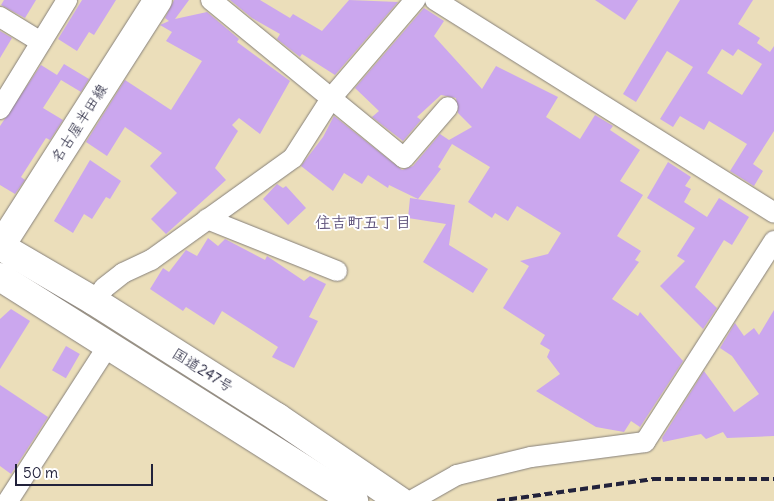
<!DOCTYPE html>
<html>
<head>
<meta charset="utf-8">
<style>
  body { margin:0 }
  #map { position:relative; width:774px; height:501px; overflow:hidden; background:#ebdeba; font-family:Delius,"Klee One",sans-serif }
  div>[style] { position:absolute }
  .building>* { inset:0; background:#cba7ee; transform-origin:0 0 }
  .roads { filter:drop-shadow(0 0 1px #86807a) drop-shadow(0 0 1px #86807a) }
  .street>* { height:20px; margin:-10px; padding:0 10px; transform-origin:10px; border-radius:10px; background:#fff }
  .primary>* { height:28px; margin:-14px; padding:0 14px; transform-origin:14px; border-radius:14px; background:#fff }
  .highway>* { height:28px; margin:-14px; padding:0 14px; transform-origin:14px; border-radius:14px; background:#fff }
  .rail>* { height:4px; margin-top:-2px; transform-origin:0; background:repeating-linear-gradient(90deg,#22223b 0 8px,transparent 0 12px) }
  span { translate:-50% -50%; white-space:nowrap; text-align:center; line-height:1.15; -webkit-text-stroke:4px #fff; paint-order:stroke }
  .street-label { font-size:15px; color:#22223b }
  .neighbourhood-label { font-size:16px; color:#5d517a; font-weight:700 }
  .scale { position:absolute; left:15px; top:464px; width:138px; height:22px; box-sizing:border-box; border:2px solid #22223b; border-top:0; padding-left:6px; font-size:15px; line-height:18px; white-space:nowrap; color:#22223b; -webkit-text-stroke:4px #fff; paint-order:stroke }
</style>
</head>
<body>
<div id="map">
  <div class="building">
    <div style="clip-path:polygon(4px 0,36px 0,25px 18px,1px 5px)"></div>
    <div style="clip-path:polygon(82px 0,116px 0,94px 35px,89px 32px,77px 51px,58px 39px)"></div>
    <div style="clip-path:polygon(174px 0,189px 0,175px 19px,207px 12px,239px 39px,237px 42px,290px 81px,260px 134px,239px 118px,232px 125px,238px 131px,215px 168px,226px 180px,166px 234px,151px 219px,177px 193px,150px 166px,162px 153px,125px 127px,107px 156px,86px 142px,125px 80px,171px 110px,202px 61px,166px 41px,172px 32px,160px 25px,169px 21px,165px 18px)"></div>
    <div style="clip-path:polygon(230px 0,260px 0,290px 18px,293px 14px,322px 31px,349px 0,398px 2px,335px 75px,302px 54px,300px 57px,277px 39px,280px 34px,252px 18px)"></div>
    <div style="clip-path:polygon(595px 0,638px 0,625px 20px)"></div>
    <div style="clip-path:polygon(evenodd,680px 0,753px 0,738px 24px,760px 38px,757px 43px,770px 52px,774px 46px,774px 131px,753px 164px,763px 171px,754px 186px,730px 171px,747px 144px,709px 121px,704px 130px,680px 116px,673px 127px,660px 119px,693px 67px,667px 51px,636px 102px,623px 94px,680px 0,722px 49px,733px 56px,738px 49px,762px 64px,742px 95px,707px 73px,722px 49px)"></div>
    <div style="clip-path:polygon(424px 8px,444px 21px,434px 36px,482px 89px,496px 66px,558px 97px,546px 117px,580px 139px,595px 115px,613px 126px,610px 130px,640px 150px,620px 181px,643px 195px,617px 236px,641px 251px,635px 260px,639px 262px,612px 299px,638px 316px,640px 312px,683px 361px,640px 427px,631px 421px,624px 432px,596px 427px,536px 391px,560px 374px,547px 357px,550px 350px,540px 344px,545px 335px,503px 308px,529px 266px,520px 261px,548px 254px,561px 233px,517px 206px,508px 221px,495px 213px,492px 218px,468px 202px,490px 167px,452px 144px,438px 167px,441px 169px,418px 199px,389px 185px,388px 188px,368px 175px,362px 184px,344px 173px,333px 191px,301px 166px,323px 137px,334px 116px,402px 170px,413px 166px,440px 134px,449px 140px,472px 127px,458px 113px,456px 98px,441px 95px,417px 117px,421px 120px,403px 141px,372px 117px,379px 111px,355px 88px)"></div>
    <div style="clip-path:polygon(0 31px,12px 38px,0 58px)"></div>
    <div style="clip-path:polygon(64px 64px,89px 79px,81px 92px,61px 80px,43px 108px,63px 120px,50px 140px,46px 138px,21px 177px,25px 180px,15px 194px,0 185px,0 126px,41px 65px,57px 75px)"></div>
    <div style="clip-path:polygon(90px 160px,121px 181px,110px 199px,106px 197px,92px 219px,84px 214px,73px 233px,54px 221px)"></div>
    <div style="clip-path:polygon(668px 162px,691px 177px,685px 186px,691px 189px,684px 202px,707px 217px,719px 198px,749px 217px,732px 245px,724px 240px,695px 287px,717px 308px,703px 329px,660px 286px,685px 261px,677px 256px,695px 228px,647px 198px)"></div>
    <div style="clip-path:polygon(277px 184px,283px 188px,286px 186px,306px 208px,288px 225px,263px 199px)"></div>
    <div style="clip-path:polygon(410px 198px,455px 205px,449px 245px,488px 269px,473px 293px,423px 262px,446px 224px,408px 218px)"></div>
    <div style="clip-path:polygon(208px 238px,218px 246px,225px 239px,265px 260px,267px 256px,304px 281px,310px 276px,326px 284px,309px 317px,318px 321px,294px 368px,272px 357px,278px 347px,222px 311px,214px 325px,186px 307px,183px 311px,150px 289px,163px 268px,169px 272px,186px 250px,197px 256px)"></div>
    <div style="clip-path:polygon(11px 309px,30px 321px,0 369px,0 319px)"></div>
    <div style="clip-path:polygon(774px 310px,774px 436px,727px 438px,723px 432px,706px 439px,701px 434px,663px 442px,662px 438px,704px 371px,734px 412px,759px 394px,732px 356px,720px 348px,735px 323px,744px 336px,754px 328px,759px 335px)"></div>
    <div style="left:66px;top:346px;width:16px;height:28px;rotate:30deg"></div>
    <div style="clip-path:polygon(0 385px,48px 417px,11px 474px,0 466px)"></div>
  </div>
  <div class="roads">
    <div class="street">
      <div style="left:211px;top:0;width:249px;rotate:39.3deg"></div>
      <div style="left:404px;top:158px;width:67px;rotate:-49.2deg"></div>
      <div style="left:435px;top:0;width:400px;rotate:32.1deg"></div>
      <div style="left:0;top:17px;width:48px;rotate:31.4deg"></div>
      <div style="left:0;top:109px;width:128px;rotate:-58.4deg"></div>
      <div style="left:207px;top:219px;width:140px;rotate:21.8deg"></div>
      <div style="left:94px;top:301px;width:16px;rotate:-52deg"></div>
      <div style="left:104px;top:288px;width:24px;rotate:-38deg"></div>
      <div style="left:123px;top:273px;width:31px;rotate:-25deg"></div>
      <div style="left:151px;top:260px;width:175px;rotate:-35.7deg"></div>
      <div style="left:293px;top:158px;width:72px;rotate:-57.4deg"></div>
      <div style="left:332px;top:97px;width:128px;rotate:-49.4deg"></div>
      <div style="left:8px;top:501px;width:187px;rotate:-57.2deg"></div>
      <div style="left:411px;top:501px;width:53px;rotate:-29.5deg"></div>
      <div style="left:457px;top:475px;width:76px;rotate:-13.7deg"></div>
      <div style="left:531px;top:457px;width:115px;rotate:-7.5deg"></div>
      <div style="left:645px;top:442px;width:239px;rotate:-57.3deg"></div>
    </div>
    <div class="primary">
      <div style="left:0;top:247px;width:293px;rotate:-57.4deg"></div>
    </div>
    <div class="highway">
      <div style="left:0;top:246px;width:109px;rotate:30.3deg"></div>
      <div style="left:94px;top:301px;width:217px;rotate:32.4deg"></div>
      <div style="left:277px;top:417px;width:149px;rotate:34.3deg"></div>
      <div style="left:0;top:277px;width:419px;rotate:32.3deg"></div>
    </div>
  </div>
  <div class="rail">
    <div style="left:497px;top:501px;width:158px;rotate:-8deg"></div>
    <div style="left:653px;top:479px;width:121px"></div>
  </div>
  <div class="street-label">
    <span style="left:79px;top:123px;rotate:-57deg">名古屋半田線</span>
    <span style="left:203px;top:370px;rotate:32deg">国道247号</span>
  </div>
  <div class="neighbourhood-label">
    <span style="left:363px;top:222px">住吉町五丁目</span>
  </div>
  <div class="scale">50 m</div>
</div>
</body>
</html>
